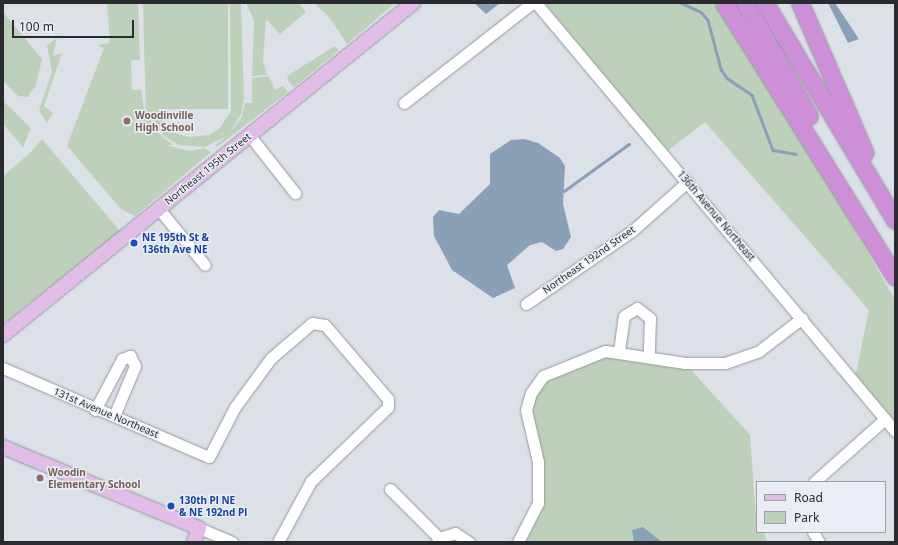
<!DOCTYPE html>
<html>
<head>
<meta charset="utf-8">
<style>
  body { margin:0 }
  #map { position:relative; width:898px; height:545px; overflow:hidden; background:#dce0e7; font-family:"Noto Sans",sans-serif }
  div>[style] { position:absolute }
  .green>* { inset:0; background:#bdd1ba; transform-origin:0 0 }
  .water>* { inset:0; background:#89a0b7 }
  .stream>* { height:2.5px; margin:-1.25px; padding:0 1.25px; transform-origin:1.25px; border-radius:1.25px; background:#89a0b7 }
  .roads { filter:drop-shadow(0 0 1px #94989f) drop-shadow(0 0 1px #94989f) }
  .minor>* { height:11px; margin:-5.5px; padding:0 5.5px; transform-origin:5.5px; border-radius:5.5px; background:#fff }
  .major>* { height:14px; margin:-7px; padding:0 7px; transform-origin:7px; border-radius:7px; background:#e1bce7 }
  .highway>* { height:17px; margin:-8.5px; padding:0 8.5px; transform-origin:8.5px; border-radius:8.5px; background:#cd8fd7 }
  .dots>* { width:11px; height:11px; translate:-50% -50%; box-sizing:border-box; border:2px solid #e9edf5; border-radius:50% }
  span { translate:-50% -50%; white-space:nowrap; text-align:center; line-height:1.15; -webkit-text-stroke:3px #e9edf5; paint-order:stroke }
  .education-label { font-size:10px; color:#785e54; font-weight:700 }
  .left { translate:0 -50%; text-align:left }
  .street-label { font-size:10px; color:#292b2e }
  .transit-label { font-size:10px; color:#164399; font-weight:700 }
  .frame { position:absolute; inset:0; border:4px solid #292b2e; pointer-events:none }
  .legend { position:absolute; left:756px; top:481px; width:130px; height:52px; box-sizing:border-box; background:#e9edf5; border:1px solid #9c9fa5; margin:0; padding:5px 7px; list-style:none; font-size:12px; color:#292b2e }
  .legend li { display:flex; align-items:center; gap:8px; height:20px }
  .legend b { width:20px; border:1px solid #9c9fa5 }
  .scale { position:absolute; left:12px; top:20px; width:122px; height:18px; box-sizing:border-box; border:2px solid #292b2e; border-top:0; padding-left:5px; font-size:12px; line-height:14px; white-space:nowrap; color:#292b2e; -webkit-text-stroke:3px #e9edf5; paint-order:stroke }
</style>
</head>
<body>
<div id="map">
  <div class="green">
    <div style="clip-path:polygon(107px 3px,138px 3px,140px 60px,131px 60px,132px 90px,141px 90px,146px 118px,143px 3px,154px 3px,157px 107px,166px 125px,176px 133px,189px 137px,209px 135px,220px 128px,231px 111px,230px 3px,241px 3px,244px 98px,241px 114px,229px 134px,241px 118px,245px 103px,252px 103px,252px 78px,269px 76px,275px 90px,283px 86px,288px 92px,217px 147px,215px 145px,227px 136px,205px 147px,179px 145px,165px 137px,149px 117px,157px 132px,173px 145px,165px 145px,190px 151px,204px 148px,211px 152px,135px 216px,121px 209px,67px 146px,104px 48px,97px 45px,110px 43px)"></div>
    <div style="left:154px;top:3px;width:74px;height:106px"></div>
    <div style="clip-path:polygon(246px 3px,299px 3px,306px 12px,280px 34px,266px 19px,263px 61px,267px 75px,252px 76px,254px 21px)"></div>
    <div style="clip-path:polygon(314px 3px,395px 3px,347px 44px,330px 18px)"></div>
    <div style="clip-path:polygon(545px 3px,716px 3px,767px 77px,895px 300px,895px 432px,850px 375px,856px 373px,869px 310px,705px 122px,666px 152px)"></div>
    <div style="clip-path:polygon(3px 12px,42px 59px,36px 85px,28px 97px,18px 96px,3px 81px)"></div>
    <div style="clip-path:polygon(57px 38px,53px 56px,62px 53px,44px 106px,53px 113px,47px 123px,39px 110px,52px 72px,47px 45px)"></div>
    <div style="clip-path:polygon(335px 46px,339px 50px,294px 87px,289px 82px,287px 76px)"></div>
    <div style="clip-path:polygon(3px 101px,31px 128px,23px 147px,3px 124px)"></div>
    <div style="clip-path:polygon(42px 139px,120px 231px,3px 324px,3px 176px,29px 154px)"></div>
    <div style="clip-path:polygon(590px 355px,685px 363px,750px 435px,757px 532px,764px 532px,767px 542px,518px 542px,538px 503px,528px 428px,536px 383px)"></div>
  </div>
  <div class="water">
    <div style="clip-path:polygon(474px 3px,500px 3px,486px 14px)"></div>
    <div style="clip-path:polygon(828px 3px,835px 3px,859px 39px,848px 43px)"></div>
    <div style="clip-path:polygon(524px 139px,538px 143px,560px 158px,565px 166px,563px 204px,571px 237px,563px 249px,556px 251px,542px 242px,530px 245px,507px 265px,515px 288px,493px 298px,452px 270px,434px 236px,433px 217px,439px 210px,459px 214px,490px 184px,490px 154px,511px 140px)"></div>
    <div style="clip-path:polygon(643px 527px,653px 535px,662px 542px,634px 542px,632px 530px)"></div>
  </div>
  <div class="stream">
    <div style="left:681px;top:3px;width:22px;rotate:24deg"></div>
    <div style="left:701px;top:12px;width:11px;rotate:49deg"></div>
    <div style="left:708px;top:20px;width:51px;rotate:75.1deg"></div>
    <div style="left:721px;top:69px;width:11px;rotate:56deg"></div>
    <div style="left:727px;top:78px;width:30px;rotate:34deg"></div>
    <div style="left:752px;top:95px;width:59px;rotate:69.1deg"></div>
    <div style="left:773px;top:150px;width:23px;rotate:10deg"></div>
    <div style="left:564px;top:191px;width:80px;rotate:-35.9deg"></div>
  </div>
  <div class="roads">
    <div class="minor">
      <div style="left:536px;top:3px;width:559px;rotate:50.01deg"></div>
      <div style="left:404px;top:103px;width:162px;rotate:-38deg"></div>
      <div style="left:250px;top:136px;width:73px;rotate:51.7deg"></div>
      <div style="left:159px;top:209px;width:72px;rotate:50.6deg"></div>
      <div style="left:526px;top:304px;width:129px;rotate:-34.6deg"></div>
      <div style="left:632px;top:231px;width:74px;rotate:-41.7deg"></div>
      <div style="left:619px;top:351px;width:35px;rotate:-82deg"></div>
      <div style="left:624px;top:316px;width:15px;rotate:-32deg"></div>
      <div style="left:637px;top:308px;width:16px;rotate:38deg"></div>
      <div style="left:650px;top:318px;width:38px;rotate:92deg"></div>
      <div style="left:3px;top:368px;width:224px;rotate:23.4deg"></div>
      <div style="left:209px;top:457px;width:56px;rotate:-62.5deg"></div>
      <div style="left:235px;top:407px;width:61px;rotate:-53.7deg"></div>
      <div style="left:271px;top:358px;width:54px;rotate:-40.5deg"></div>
      <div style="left:312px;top:323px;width:13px;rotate:9deg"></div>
      <div style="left:325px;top:325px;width:97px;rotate:49.6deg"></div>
      <div style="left:388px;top:399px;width:8px;rotate:90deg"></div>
      <div style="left:388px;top:407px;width:107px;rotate:136.1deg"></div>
      <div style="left:311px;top:481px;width:69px;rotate:118.4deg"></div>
      <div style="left:95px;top:410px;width:58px;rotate:-62.1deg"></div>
      <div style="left:122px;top:359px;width:9px;rotate:-21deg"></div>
      <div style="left:130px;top:356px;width:11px;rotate:63deg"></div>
      <div style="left:135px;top:366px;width:54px;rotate:112.8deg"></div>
      <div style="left:814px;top:482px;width:95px;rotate:-41.6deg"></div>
      <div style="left:390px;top:489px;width:69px;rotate:45deg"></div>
      <div style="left:439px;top:538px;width:4px;rotate:117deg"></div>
      <div style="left:199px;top:528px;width:36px;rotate:23deg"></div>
      <div style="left:813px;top:532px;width:12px;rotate:59deg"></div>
      <div style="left:439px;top:538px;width:17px;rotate:-17deg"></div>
      <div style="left:455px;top:533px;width:17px;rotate:33deg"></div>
      <div style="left:518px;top:542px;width:44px;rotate:-62.9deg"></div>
      <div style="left:538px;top:503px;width:41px;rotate:-90deg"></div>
      <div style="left:538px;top:462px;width:53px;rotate:-103deg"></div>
      <div style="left:526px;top:410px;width:18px;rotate:-74deg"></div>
      <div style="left:531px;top:393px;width:21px;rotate:-55deg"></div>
      <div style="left:543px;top:376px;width:67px;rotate:-22deg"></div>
      <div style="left:605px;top:351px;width:81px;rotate:8.5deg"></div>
      <div style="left:685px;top:363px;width:40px"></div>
      <div style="left:725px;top:363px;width:36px;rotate:-19deg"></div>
      <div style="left:759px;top:351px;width:54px;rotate:-37.5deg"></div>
    </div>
    <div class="major">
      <div style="left:3px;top:335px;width:528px;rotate:-39deg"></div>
      <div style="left:3px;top:447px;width:212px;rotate:22.5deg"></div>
      <div style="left:199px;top:528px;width:15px;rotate:110deg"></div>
    </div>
    <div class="highway">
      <div style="left:724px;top:3px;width:323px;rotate:58deg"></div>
      <div style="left:745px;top:3px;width:130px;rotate:60.5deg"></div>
      <div style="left:765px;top:3px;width:253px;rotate:59.1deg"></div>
      <div style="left:800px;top:3px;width:163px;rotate:66.6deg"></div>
    </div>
  </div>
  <div class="dots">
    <div style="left:127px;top:121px;background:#8d6e63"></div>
    <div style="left:134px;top:243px;background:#1a4fb4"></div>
    <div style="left:40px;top:478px;background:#8d6e63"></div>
    <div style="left:171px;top:506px;background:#1a4fb4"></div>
  </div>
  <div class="education-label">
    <span class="left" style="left:135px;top:121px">Woodinville<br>High School</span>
    <span class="left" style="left:48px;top:478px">Woodin<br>Elementary School</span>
  </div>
  <div class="street-label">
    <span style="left:208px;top:169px;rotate:-39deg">Northeast 195th Street</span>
    <span style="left:716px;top:216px;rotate:50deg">136th Avenue Northeast</span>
    <span style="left:589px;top:260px;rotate:-35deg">Northeast 192nd Street</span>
    <span style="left:106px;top:413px;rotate:23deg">131st Avenue Northeast</span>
  </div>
  <div class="transit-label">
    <span class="left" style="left:142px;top:243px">NE 195th St &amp;<br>136th Ave NE</span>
    <span class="left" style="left:179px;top:506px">130th Pl NE<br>&amp; NE 192nd Pl</span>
  </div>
  <div class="frame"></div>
  <ul class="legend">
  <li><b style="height:5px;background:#e1bce7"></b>Road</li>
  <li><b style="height:11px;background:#bdd1ba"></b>Park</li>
  </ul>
  <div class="scale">100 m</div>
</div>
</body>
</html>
